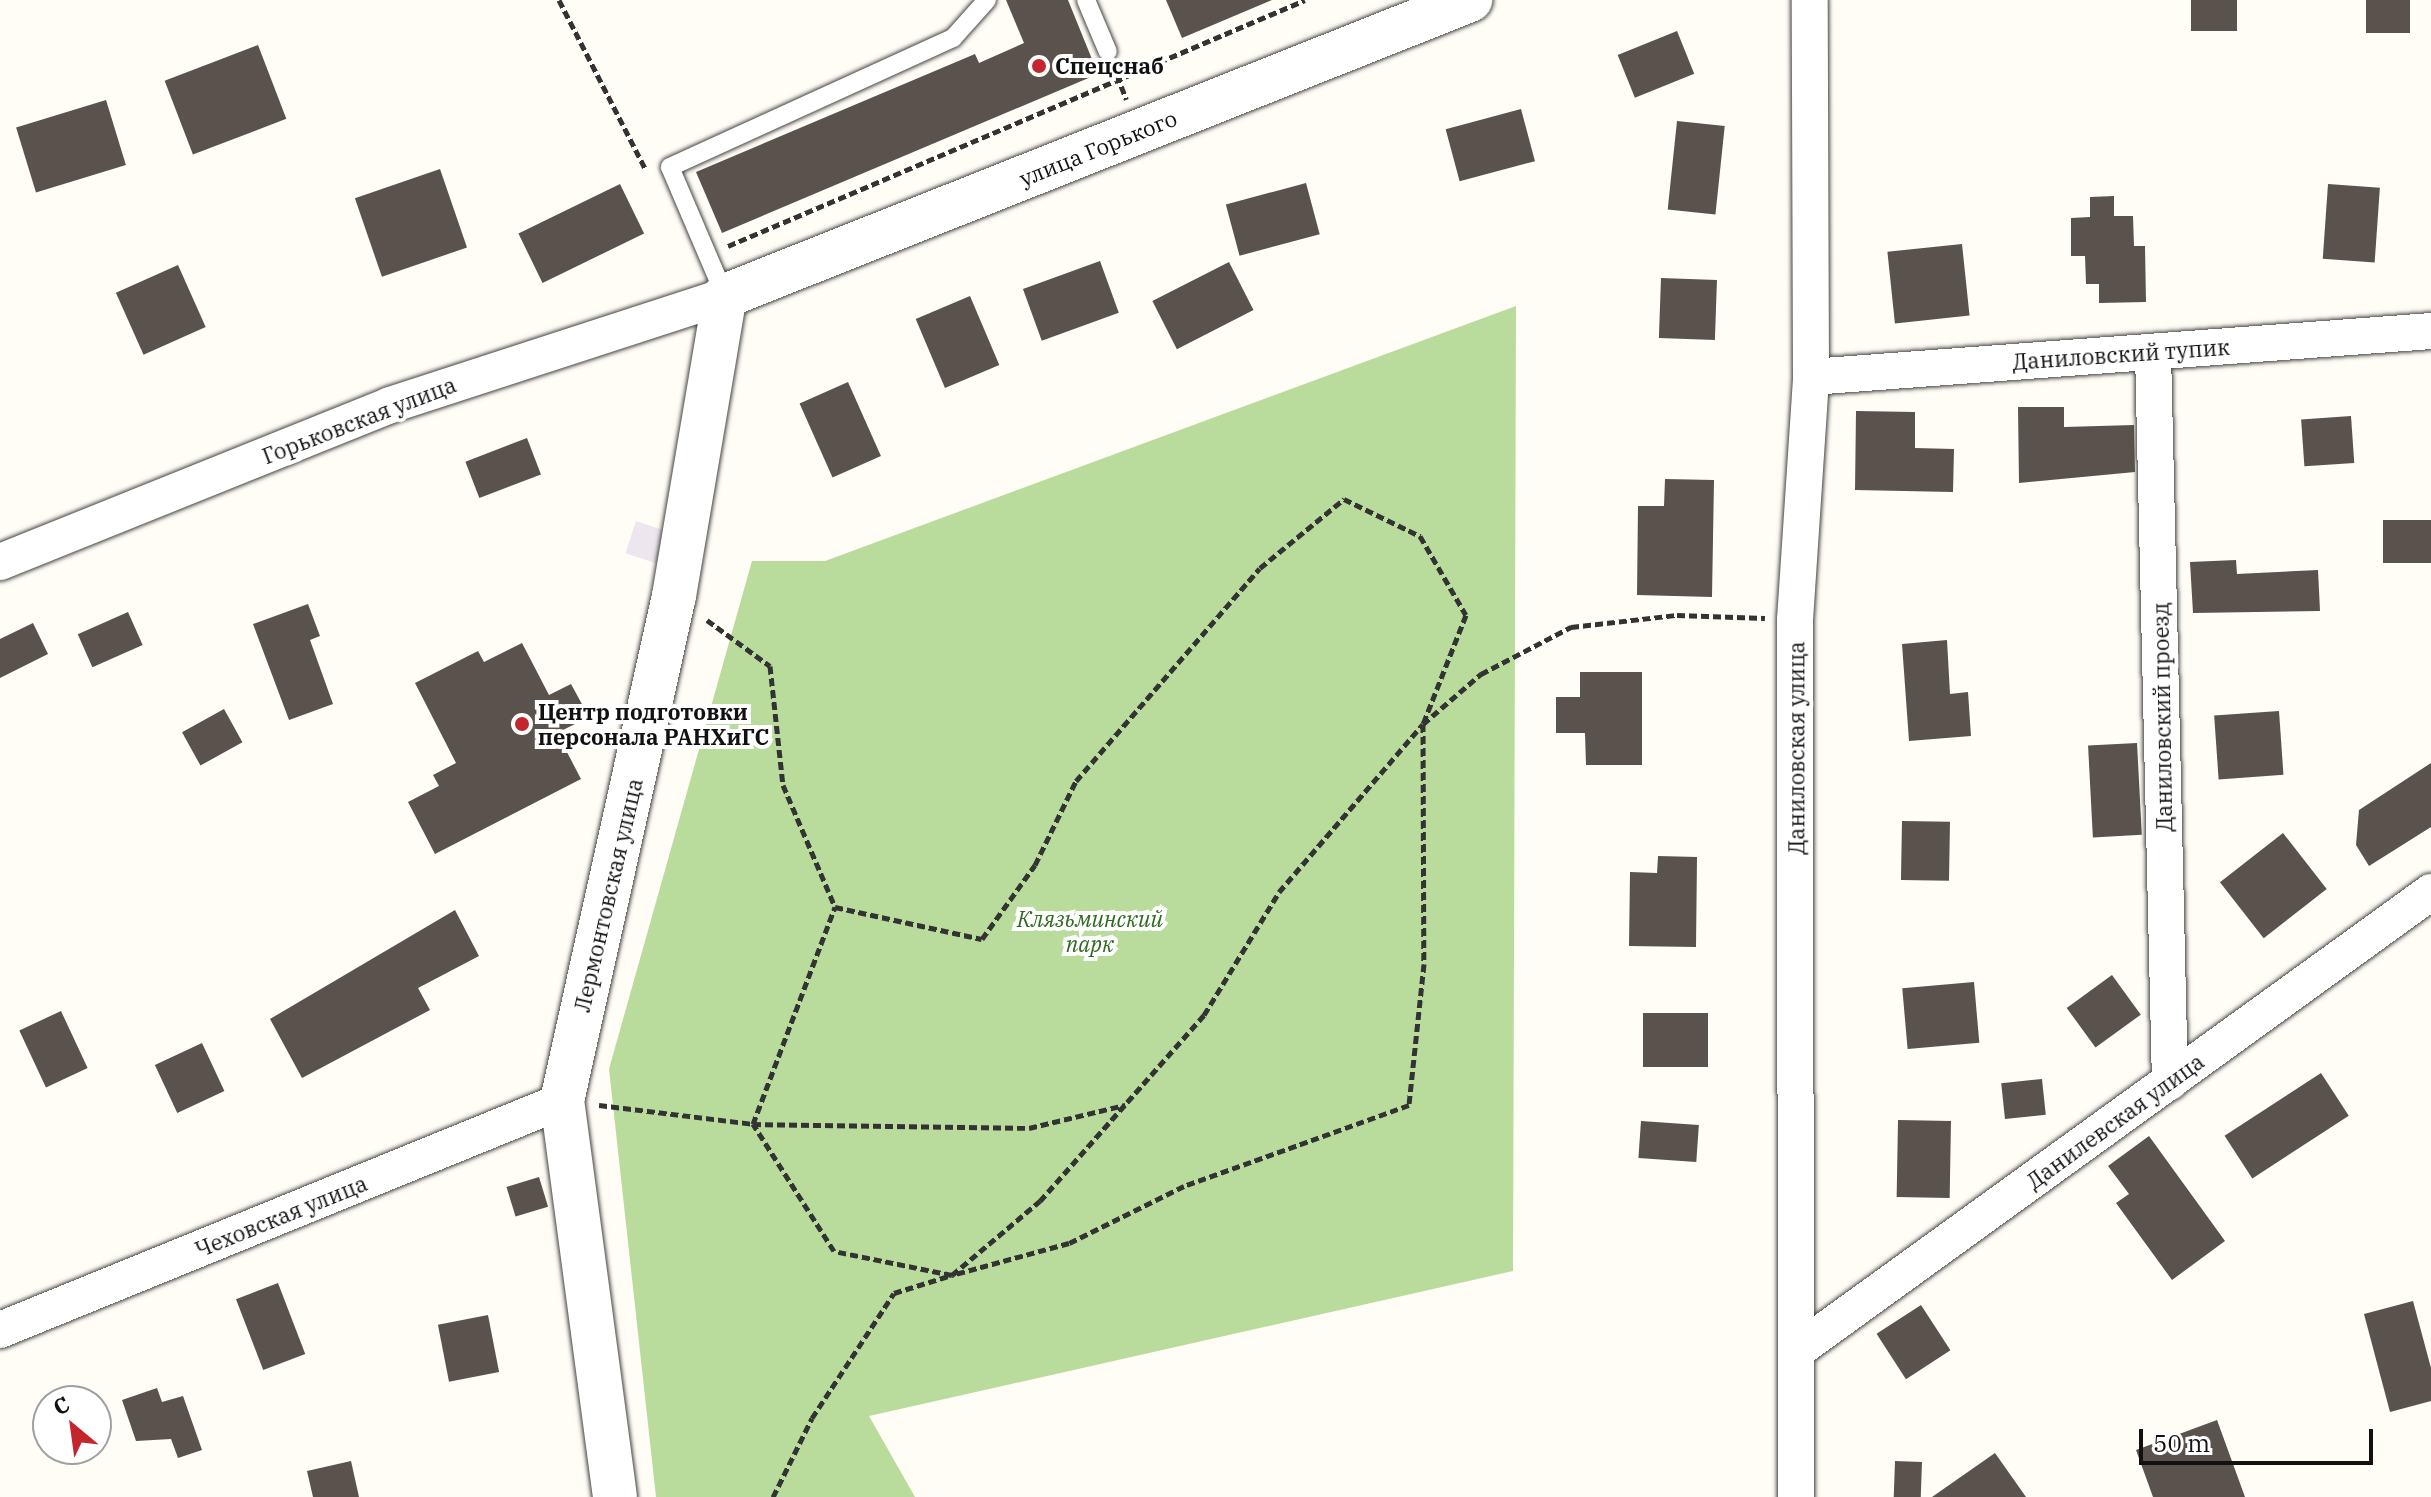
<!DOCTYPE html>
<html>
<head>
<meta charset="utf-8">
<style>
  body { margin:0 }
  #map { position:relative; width:2431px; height:1497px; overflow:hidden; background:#fffdf5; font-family:"IBM Plex Serif",serif }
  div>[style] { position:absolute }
  .industrial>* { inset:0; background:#eee6ef; transform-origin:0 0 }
  .forest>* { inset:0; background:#b9dc9c }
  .building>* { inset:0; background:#5a524d; transform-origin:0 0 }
  .path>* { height:5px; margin-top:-2.5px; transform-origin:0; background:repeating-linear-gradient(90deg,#333 0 8px,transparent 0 12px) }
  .roads { filter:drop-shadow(0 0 2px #444) drop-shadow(0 0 2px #444) }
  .service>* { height:18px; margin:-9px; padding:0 9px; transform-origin:9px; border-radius:9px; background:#fff }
  .minor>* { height:36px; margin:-18px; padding:0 18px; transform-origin:18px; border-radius:18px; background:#fff }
  .tertiary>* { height:44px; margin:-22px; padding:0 22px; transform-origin:22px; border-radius:22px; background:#fff }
  .dots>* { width:22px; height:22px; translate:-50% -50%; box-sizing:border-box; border:4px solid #fff; border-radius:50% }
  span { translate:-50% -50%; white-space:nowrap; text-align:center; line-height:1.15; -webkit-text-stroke:8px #fff; paint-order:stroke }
  .poi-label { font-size:22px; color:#111; font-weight:700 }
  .left { translate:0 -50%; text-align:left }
  .street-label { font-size:22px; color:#111 }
  .park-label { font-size:22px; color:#2f6b1f; font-style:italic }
  .north { position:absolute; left:32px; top:1385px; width:80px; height:80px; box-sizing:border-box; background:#fff; border:2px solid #a0a0a0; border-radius:50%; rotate:331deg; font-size:22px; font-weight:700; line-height:32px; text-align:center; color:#111 }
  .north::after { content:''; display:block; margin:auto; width:28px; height:36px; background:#c4262e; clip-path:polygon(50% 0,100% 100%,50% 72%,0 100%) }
  .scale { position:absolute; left:2139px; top:1429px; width:234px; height:36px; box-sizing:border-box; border:4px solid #111; border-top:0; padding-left:10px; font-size:24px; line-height:28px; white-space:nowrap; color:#111; -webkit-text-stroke:6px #fff; paint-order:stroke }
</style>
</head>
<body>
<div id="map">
  <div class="industrial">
    <div style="left:636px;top:521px;width:32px;height:34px;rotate:18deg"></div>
  </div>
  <div class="forest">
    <div style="clip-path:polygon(1516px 306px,1513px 1271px,869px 1416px,915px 1497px,656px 1497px,609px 1069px,752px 561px,825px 561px)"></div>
  </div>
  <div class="building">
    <div style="clip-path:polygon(1006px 0,1068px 0,1098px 74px,722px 233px,696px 172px,975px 54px,979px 63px,1024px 43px)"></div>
    <div style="clip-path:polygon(1166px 0,1272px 0,1182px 38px)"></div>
    <div style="left:2191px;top:0;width:46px;height:31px"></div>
    <div style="left:2366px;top:0;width:44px;height:33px"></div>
    <div style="left:1677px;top:31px;width:46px;height:64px;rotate:68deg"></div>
    <div style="left:258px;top:45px;width:79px;height:100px;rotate:69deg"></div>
    <div style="left:106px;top:100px;width:68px;height:94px;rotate:73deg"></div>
    <div style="left:1521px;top:109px;width:54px;height:78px;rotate:75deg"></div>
    <div style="left:1677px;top:121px;width:48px;height:89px;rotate:6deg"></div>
    <div style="left:440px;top:169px;width:83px;height:90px;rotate:71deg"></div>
    <div style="left:1306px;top:183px;width:53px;height:83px;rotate:75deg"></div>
    <div style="left:620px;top:184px;width:55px;height:113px;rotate:64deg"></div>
    <div style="left:2328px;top:184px;width:52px;height:75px;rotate:4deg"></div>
    <div style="clip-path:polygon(2114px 196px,2114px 216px,2133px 216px,2134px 246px,2145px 246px,2146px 302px,2099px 303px,2099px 284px,2086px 284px,2085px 256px,2071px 256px,2071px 218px,2090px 217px,2090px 197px)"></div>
    <div style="left:1962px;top:244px;width:72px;height:75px;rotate:84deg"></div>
    <div style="left:1100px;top:261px;width:55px;height:82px;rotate:70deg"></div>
    <div style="left:1229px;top:262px;width:54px;height:86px;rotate:63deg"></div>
    <div style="left:178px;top:265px;width:68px;height:68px;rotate:66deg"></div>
    <div style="left:1661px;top:278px;width:56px;height:60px;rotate:2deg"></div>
    <div style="left:970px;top:296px;width:75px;height:59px;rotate:67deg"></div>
    <div style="left:848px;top:382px;width:81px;height:53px;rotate:66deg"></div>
    <div style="clip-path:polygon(2018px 407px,2064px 407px,2064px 427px,2134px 425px,2135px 472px,2019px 483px)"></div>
    <div style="clip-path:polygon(1856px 411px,1915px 412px,1915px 448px,1954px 449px,1953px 492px,1855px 490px)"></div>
    <div style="left:2351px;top:416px;width:47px;height:50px;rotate:86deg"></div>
    <div style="left:527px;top:438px;width:39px;height:66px;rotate:69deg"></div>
    <div style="clip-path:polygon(1665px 479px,1714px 480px,1712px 597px,1637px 595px,1638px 506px,1664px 506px)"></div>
    <div style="left:2431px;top:520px;width:43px;height:48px;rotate:90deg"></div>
    <div style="clip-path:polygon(2236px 560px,2237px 574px,2318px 570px,2320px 611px,2193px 613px,2190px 562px)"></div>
    <div style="clip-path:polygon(308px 604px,320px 636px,310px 640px,333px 704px,289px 720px,253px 624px)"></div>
    <div style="left:128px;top:612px;width:36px;height:55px;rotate:66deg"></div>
    <div style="clip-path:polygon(33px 623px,48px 654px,0 678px,0 639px)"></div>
    <div style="clip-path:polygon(1947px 640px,1950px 694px,1968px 692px,1971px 736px,1909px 741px,1902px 644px)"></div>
    <div style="clip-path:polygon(522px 643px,549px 695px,571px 684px,589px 717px,557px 733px,581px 779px,435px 854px,408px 802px,439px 786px,433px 775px,456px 763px,415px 683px,478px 651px,484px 662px)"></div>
    <div style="clip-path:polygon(1580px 672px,1642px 672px,1642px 765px,1586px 765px,1585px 733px,1556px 733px,1556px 697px,1580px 697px)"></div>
    <div style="left:224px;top:709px;width:38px;height:48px;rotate:61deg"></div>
    <div style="left:2279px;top:711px;width:64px;height:65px;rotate:86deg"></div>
    <div style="left:2137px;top:743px;width:92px;height:49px;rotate:87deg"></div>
    <div style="clip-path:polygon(2431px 763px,2431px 827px,2369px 866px,2356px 845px,2359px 810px)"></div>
    <div style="left:1902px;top:821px;width:48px;height:59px;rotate:1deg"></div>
    <div style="left:2283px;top:833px;width:71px;height:80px;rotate:52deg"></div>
    <div style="clip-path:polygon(1658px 856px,1697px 857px,1696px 947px,1629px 946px,1630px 872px,1657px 873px)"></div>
    <div style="clip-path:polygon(455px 910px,479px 956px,418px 988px,430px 1010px,302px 1078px,270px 1019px)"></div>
    <div style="left:2112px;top:975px;width:49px;height:56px;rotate:54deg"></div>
    <div style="left:1974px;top:982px;width:61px;height:72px;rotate:85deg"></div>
    <div style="left:61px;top:1011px;width:63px;height:46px;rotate:65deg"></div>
    <div style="left:1708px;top:1013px;width:54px;height:65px;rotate:90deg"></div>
    <div style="left:202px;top:1043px;width:53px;height:52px;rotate:65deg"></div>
    <div style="left:2321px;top:1073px;width:51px;height:115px;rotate:57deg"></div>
    <div style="left:2042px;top:1079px;width:36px;height:41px;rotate:84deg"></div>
    <div style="left:1898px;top:1120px;width:53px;height:77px;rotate:1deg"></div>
    <div style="left:1641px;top:1121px;width:58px;height:37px;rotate:4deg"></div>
    <div style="clip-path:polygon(2149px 1136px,2225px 1241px,2172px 1280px,2116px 1203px,2129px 1194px,2108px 1166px)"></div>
    <div style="left:539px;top:1177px;width:31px;height:34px;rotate:73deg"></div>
    <div style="left:278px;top:1283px;width:76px;height:45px;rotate:69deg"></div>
    <div style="clip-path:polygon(2413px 1301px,2431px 1368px,2431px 1401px,2390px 1412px,2364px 1314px)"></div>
    <div style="left:1921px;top:1305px;width:54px;height:53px;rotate:57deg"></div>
    <div style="left:488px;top:1315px;width:58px;height:51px;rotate:79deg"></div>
    <div style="clip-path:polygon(157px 1388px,162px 1402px,183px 1396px,202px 1450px,178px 1458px,171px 1439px,136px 1441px,122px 1400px)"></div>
    <div style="clip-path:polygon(2217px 1420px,2245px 1497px,2153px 1497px,2136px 1450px)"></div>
    <div style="clip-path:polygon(1995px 1453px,2026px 1497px,1932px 1497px)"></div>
    <div style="clip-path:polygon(351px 1461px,359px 1497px,313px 1497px,307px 1471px)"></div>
    <div style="left:1895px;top:1461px;width:27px;height:36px;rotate:2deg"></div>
  </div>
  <div class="path">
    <div style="left:559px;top:0;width:191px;rotate:62.9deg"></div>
    <div style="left:1117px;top:75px;width:26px;rotate:69deg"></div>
    <div style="left:728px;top:246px;width:627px;rotate:-23.09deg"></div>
    <div style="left:707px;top:620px;width:78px;rotate:36.1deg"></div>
    <div style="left:770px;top:666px;width:120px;rotate:83.8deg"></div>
    <div style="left:783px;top:785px;width:133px;rotate:66.9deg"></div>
    <div style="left:835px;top:907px;width:150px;rotate:12.3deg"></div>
    <div style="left:982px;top:939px;width:91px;rotate:-54.4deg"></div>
    <div style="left:1035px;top:865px;width:93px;rotate:-64deg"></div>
    <div style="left:1076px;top:781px;width:281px;rotate:-49.2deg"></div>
    <div style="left:1260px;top:568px;width:109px;rotate:-39.4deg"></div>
    <div style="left:1344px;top:499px;width:85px;rotate:26deg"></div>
    <div style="left:1420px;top:536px;width:91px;rotate:59.8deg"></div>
    <div style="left:1466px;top:615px;width:117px;rotate:111.5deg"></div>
    <div style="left:1423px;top:724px;width:240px;rotate:89.8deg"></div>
    <div style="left:1424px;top:964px;width:142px;rotate:96.1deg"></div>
    <div style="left:1409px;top:1105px;width:239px;rotate:160.2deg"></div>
    <div style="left:1184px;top:1186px;width:128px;rotate:153.6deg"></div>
    <div style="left:1069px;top:1243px;width:121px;rotate:164.7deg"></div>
    <div style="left:952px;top:1275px;width:120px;rotate:-168.5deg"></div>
    <div style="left:834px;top:1251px;width:151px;rotate:-122.5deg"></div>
    <div style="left:753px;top:1124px;width:232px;rotate:-69.3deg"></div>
    <div style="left:599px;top:1105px;width:155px;rotate:7deg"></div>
    <div style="left:753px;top:1124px;width:276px;rotate:0.8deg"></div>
    <div style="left:1029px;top:1128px;width:99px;rotate:-13.5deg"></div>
    <div style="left:773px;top:1497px;width:88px;rotate:-63.7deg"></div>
    <div style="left:812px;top:1418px;width:149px;rotate:-56.7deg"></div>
    <div style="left:894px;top:1293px;width:61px;rotate:-17.2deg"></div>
    <div style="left:952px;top:1275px;width:115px;rotate:-40.1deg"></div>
    <div style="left:1040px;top:1201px;width:248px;rotate:-48.6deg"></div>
    <div style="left:1204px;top:1015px;width:144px;rotate:-58.6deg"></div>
    <div style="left:1279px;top:892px;width:221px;rotate:-49.4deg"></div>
    <div style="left:1423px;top:724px;width:77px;rotate:-40.8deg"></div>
    <div style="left:1481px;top:674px;width:102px;rotate:-27.6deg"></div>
    <div style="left:1571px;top:627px;width:107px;rotate:-6.5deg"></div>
    <div style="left:1677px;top:615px;width:88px;rotate:2deg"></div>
  </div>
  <div class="roads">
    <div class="service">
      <div style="left:1086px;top:0;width:56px;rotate:67.1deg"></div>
      <div style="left:725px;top:296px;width:140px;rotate:-113.1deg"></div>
      <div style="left:670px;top:167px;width:311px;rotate:-24.5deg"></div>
      <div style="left:953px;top:38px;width:51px;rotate:-48.2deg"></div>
    </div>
    <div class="minor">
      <div style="left:2153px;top:352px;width:730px;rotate:88.67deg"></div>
      <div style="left:1811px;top:377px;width:622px;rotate:-4.24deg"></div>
      <div style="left:0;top:562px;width:420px;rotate:-21.9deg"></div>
      <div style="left:390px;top:405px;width:352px;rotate:-18deg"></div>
      <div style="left:0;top:1330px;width:607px;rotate:-22.17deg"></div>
      <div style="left:1799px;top:1349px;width:780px;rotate:-35.87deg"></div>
      <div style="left:1796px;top:1497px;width:877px;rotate:-90.07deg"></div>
      <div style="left:1795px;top:620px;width:244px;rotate:-86.2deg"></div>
      <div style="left:1811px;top:377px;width:377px;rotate:-90.2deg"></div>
    </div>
    <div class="tertiary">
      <div style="left:615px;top:1497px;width:400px;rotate:-97.6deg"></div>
      <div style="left:562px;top:1101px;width:517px;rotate:-77.5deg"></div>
      <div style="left:674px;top:596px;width:304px;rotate:-80.4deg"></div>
      <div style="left:725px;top:296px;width:802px;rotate:-21.67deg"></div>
    </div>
  </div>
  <div class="dots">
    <div style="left:1039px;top:66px;background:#c4262e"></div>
    <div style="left:522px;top:724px;background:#c4262e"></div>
  </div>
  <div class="poi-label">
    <span class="left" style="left:1055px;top:66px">Спецснаб</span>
    <span class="left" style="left:538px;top:724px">Центр подготовки<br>персонала РАНХиГС</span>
  </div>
  <div class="street-label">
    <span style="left:1098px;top:148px;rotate:-22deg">улица Горького</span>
    <span style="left:2121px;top:354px;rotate:-4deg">Даниловский тупик</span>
    <span style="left:359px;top:420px;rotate:-21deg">Горьковская улица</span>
    <span style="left:2162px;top:717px;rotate:-91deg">Даниловский проезд</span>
    <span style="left:1796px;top:748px;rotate:-90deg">Даниловская улица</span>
    <span style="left:608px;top:895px;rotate:-77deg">Лермонтовская улица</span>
    <span style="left:2115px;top:1121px;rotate:-36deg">Данилевская улица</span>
    <span style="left:281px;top:1216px;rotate:-22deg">Чеховская улица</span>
  </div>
  <div class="park-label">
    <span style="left:1090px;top:931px">Клязьминский<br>парк</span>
  </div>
  <div class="north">С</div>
  <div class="scale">50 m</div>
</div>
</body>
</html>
